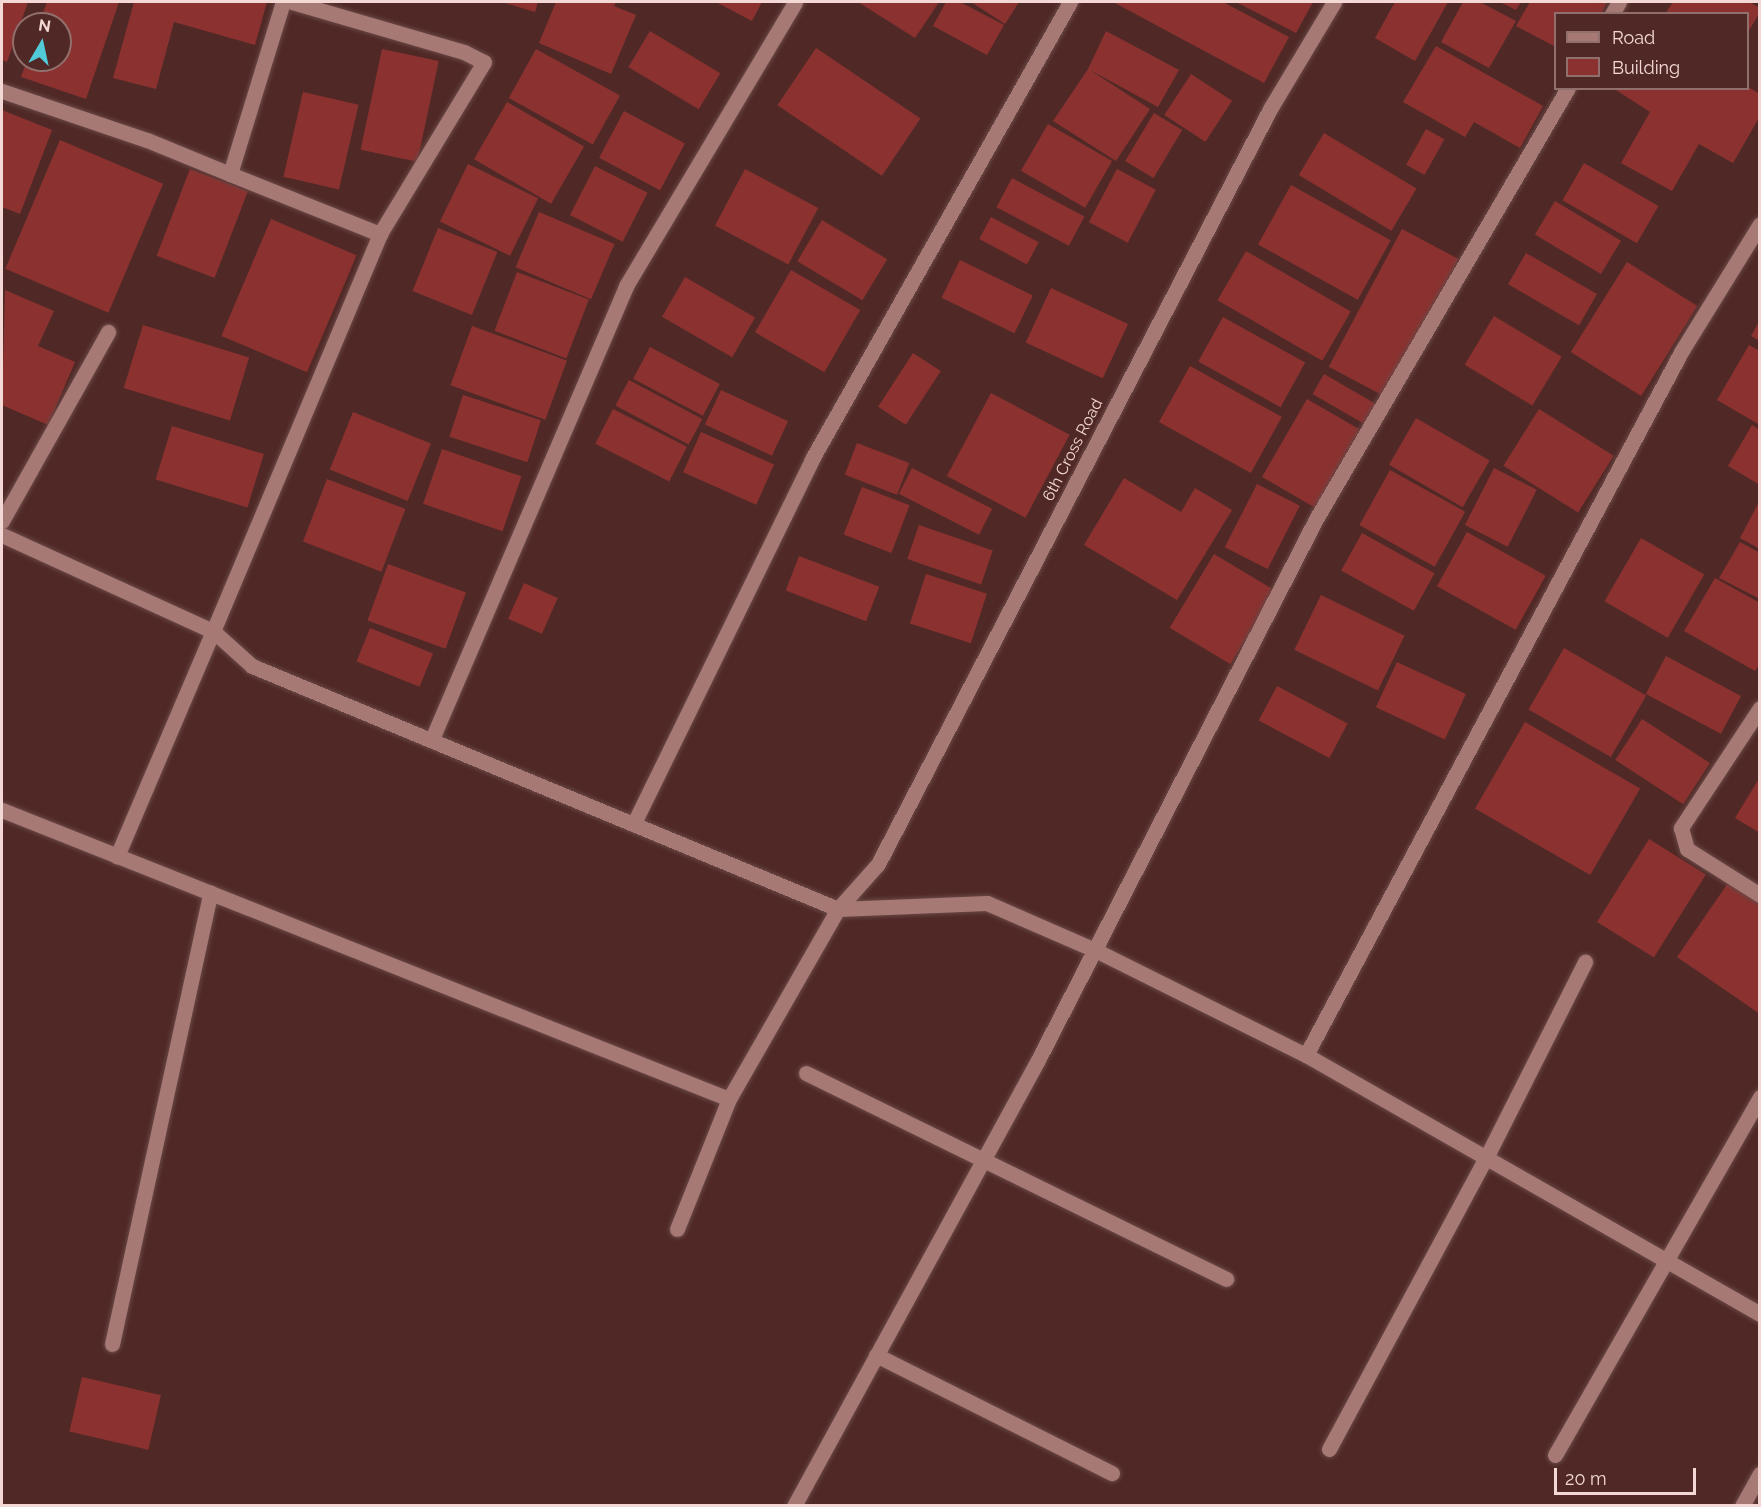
<!DOCTYPE html>
<html>
<head>
<meta charset="utf-8">
<style>
  body { margin:0 }
  #map { position:relative; width:1761px; height:1507px; overflow:hidden; background:#502926; font-family:Raleway,sans-serif }
  div>[style] { position:absolute }
  .building>* { inset:0; background:#8b3230; transform-origin:0 0 }
  .roads { filter:drop-shadow(0 0 2px #694846) drop-shadow(0 0 2px #694846) }
  .minor>* { height:15px; margin:-7.5px; padding:0 7.5px; transform-origin:7.5px; border-radius:7.5px; background:#a77975 }
  span { translate:-50% -50%; white-space:nowrap; text-align:center; line-height:1.15; -webkit-text-stroke:6px #502926; paint-order:stroke }
  .street-label { font-size:16px; color:#f3d8d6 }
  .frame { position:absolute; inset:0; border:3px solid #f3d8d6; pointer-events:none }
  .legend { position:absolute; left:1554px; top:12px; width:195px; height:78px; box-sizing:border-box; background:#502926; border:2px solid #916f6c; margin:0; padding:8px 10px; list-style:none; font-size:18px; color:#f3d8d6 }
  .legend li { display:flex; align-items:center; gap:12px; height:30px }
  .legend b { width:30px; border:2px solid #916f6c }
  .north { position:absolute; left:12px; top:12px; width:60px; height:60px; box-sizing:border-box; background:#502926; border:2px solid #916f6c; border-radius:50%; rotate:9deg; font-size:16px; font-weight:700; line-height:24px; text-align:center; color:#f3d8d6 }
  .north::after { content:''; display:block; margin:auto; width:21px; height:27px; background:#52cbd8; clip-path:polygon(50% 0,100% 100%,50% 72%,0 100%) }
  .scale { position:absolute; left:1554px; top:1468px; width:142px; height:27px; box-sizing:border-box; border:3px solid #f3d8d6; border-top:0; padding-left:8px; font-size:18px; line-height:21px; white-space:nowrap; color:#f3d8d6; -webkit-text-stroke:4px #502926; paint-order:stroke }
</style>
</head>
<body>
<div id="map">
  <div class="building">
    <div style="clip-path:polygon(2px 2px,28px 2px,7px 62px,2px 60px)"></div>
    <div style="clip-path:polygon(47px 2px,119px 2px,86px 99px,21px 77px,27px 60px,60px 60px,60px 24px,39px 24px)"></div>
    <div style="clip-path:polygon(134px 2px,267px 2px,255px 45px,174px 22px,156px 89px,113px 78px)"></div>
    <div style="clip-path:polygon(502px 2px,538px 2px,535px 12px)"></div>
    <div style="clip-path:polygon(556px 2px,616px 2px,614px 6px,636px 15px,611px 74px,539px 43px)"></div>
    <div style="clip-path:polygon(716px 2px,762px 2px,752px 21px)"></div>
    <div style="clip-path:polygon(858px 2px,939px 2px,915px 38px)"></div>
    <div style="clip-path:polygon(946px 2px,960px 2px,1004px 25px,987px 55px,933px 26px)"></div>
    <div style="clip-path:polygon(971px 2px,1019px 2px,1005px 24px)"></div>
    <div style="clip-path:polygon(1113px 2px,1223px 2px,1289px 37px,1264px 83px)"></div>
    <div style="clip-path:polygon(1236px 2px,1313px 2px,1296px 33px)"></div>
    <div style="clip-path:polygon(1395px 2px,1448px 2px,1415px 61px,1375px 38px)"></div>
    <div style="clip-path:polygon(1463px 2px,1480px 2px,1516px 21px,1489px 68px,1441px 42px)"></div>
    <div style="clip-path:polygon(1500px 2px,1521px 2px,1516px 10px)"></div>
    <div style="clip-path:polygon(1530px 2px,1607px 2px,1601px 14px,1556px 14px,1556px 47px,1516px 26px)"></div>
    <div style="clip-path:polygon(1673px 2px,1749px 2px,1760px 8px,1760px 12px,1748px 32px,1748px 14px,1665px 14px)"></div>
    <div style="left:650px;top:31px;width:82px;height:42px;rotate:31deg"></div>
    <div style="clip-path:polygon(1106px 31px,1179px 70px,1158px 107px,1090px 70px,1150px 109px,1116px 161px,1053px 121px,1088px 69px)"></div>
    <div style="clip-path:polygon(1436px 46px,1543px 106px,1520px 148px,1474px 122px,1465px 137px,1403px 102px)"></div>
    <div style="left:816px;top:48px;width:126px;height:69px;rotate:34deg"></div>
    <div style="left:382px;top:49px;width:58px;height:103px;rotate:12deg"></div>
    <div style="left:536px;top:49px;width:96px;height:56px;rotate:29deg"></div>
    <div style="left:1191px;top:74px;width:49px;height:49px;rotate:33deg"></div>
    <div style="clip-path:polygon(1748px 87px,1760px 94px,1760px 116px,1733px 163px,1699px 144px,1672px 191px,1621px 163px,1650px 112px,1613px 88px)"></div>
    <div style="left:303px;top:92px;width:57px;height:87px;rotate:13deg"></div>
    <div style="left:507px;top:102px;width:89px;height:66px;rotate:30deg"></div>
    <div style="clip-path:polygon(2px 110px,52px 130px,20px 214px,2px 207px)"></div>
    <div style="left:624px;top:111px;width:69px;height:53px;rotate:28deg"></div>
    <div style="left:1154px;top:113px;width:33px;height:56px;rotate:31deg"></div>
    <div style="left:1048px;top:124px;width:74px;height:54px;rotate:30deg"></div>
    <div style="left:1426px;top:129px;width:21px;height:41px;rotate:29deg"></div>
    <div style="left:1324px;top:133px;width:108px;height:49px;rotate:31deg"></div>
    <div style="left:60px;top:140px;width:112px;height:140px;rotate:23deg"></div>
    <div style="left:1584px;top:163px;width:86px;height:43px;rotate:30deg"></div>
    <div style="left:468px;top:164px;width:78px;height:64px;rotate:26deg"></div>
    <div style="left:595px;top:166px;width:59px;height:55px;rotate:27deg"></div>
    <div style="left:190px;top:169px;width:62px;height:93px;rotate:21deg"></div>
    <div style="left:745px;top:169px;width:83px;height:64px;rotate:28deg"></div>
    <div style="left:1117px;top:169px;width:44px;height:60px;rotate:28deg"></div>
    <div style="left:1012px;top:178px;width:82px;height:33px;rotate:28deg"></div>
    <div style="left:1291px;top:185px;width:114px;height:68px;rotate:29deg"></div>
    <div style="left:1555px;top:201px;width:77px;height:39px;rotate:31deg"></div>
    <div style="left:539px;top:212px;width:82px;height:60px;rotate:23deg"></div>
    <div style="left:991px;top:217px;width:54px;height:25px;rotate:28deg"></div>
    <div style="left:271px;top:219px;width:93px;height:127px;rotate:23deg"></div>
    <div style="left:822px;top:220px;width:76px;height:48px;rotate:31deg"></div>
    <div style="left:438px;top:228px;width:64px;height:68px;rotate:22deg"></div>
    <div style="left:1402px;top:229px;width:64px;height:156px;rotate:28deg"></div>
    <div style="left:1246px;top:251px;width:121px;height:57px;rotate:30deg"></div>
    <div style="left:1526px;top:253px;width:82px;height:36px;rotate:30deg"></div>
    <div style="left:960px;top:260px;width:81px;height:42px;rotate:26deg"></div>
    <div style="left:1627px;top:262px;width:83px;height:106px;rotate:32deg"></div>
    <div style="left:791px;top:270px;width:80px;height:72px;rotate:30deg"></div>
    <div style="left:517px;top:272px;width:77px;height:63px;rotate:21deg"></div>
    <div style="left:685px;top:277px;width:81px;height:46px;rotate:30deg"></div>
    <div style="left:1051px;top:288px;width:85px;height:60px;rotate:25deg"></div>
    <div style="clip-path:polygon(5px 290px,54px 311px,38px 346px,75px 362px,48px 425px,2px 405px)"></div>
    <div style="left:1494px;top:316px;width:79px;height:57px;rotate:31deg"></div>
    <div style="left:1223px;top:317px;width:94px;height:51px;rotate:29deg"></div>
    <div style="clip-path:polygon(1760px 320px,1760px 341px,1751px 336px)"></div>
    <div style="left:143px;top:325px;width:111px;height:66px;rotate:17deg"></div>
    <div style="left:472px;top:326px;width:101px;height:63px;rotate:20deg"></div>
    <div style="clip-path:polygon(1749px 345px,1760px 351px,1760px 425px,1717px 400px)"></div>
    <div style="left:650px;top:347px;width:79px;height:36px;rotate:28deg"></div>
    <div style="left:913px;top:353px;width:33px;height:64px;rotate:33deg"></div>
    <div style="left:1190px;top:366px;width:105px;height:64px;rotate:29deg"></div>
    <div style="left:1324px;top:374px;width:61px;height:23px;rotate:30deg"></div>
    <div style="left:629px;top:380px;width:83px;height:29px;rotate:28deg"></div>
    <div style="left:721px;top:390px;width:74px;height:38px;rotate:25deg"></div>
    <div style="left:991px;top:393px;width:89px;height:94px;rotate:28deg"></div>
    <div style="left:463px;top:395px;width:82px;height:44px;rotate:18deg"></div>
    <div style="left:1307px;top:399px;width:61px;height:90px;rotate:30deg"></div>
    <div style="left:613px;top:409px;width:83px;height:39px;rotate:27deg"></div>
    <div style="left:1539px;top:409px;width:88px;height:67px;rotate:32deg"></div>
    <div style="left:353px;top:412px;width:84px;height:62px;rotate:22deg"></div>
    <div style="left:1416px;top:418px;width:85px;height:54px;rotate:30deg"></div>
    <div style="clip-path:polygon(1752px 425px,1760px 430px,1760px 485px,1728px 466px)"></div>
    <div style="left:172px;top:426px;width:96px;height:56px;rotate:17deg"></div>
    <div style="left:701px;top:432px;width:80px;height:44px;rotate:24deg"></div>
    <div style="left:857px;top:443px;width:56px;height:34px;rotate:21deg"></div>
    <div style="left:442px;top:449px;width:84px;height:58px;rotate:19deg"></div>
    <div style="left:912px;top:468px;width:90px;height:29px;rotate:27deg"></div>
    <div style="left:1494px;top:468px;width:48px;height:64px;rotate:27deg"></div>
    <div style="left:1390px;top:470px;width:86px;height:63px;rotate:29deg"></div>
    <div style="clip-path:polygon(1124px 478px,1181px 512px,1195px 488px,1232px 510px,1177px 600px,1084px 545px)"></div>
    <div style="left:327px;top:479px;width:84px;height:67px;rotate:21deg"></div>
    <div style="left:1257px;top:484px;width:48px;height:71px;rotate:27deg"></div>
    <div style="left:862px;top:487px;width:51px;height:51px;rotate:21deg"></div>
    <div style="clip-path:polygon(1760px 500px,1760px 549px,1740px 538px)"></div>
    <div style="left:919px;top:525px;width:78px;height:36px;rotate:19deg"></div>
    <div style="left:1467px;top:532px;width:90px;height:62px;rotate:29deg"></div>
    <div style="left:1362px;top:533px;width:83px;height:43px;rotate:29deg"></div>
    <div style="left:1641px;top:538px;width:73px;height:73px;rotate:30deg"></div>
    <div style="clip-path:polygon(1740px 542px,1760px 553px,1760px 599px,1719px 578px)"></div>
    <div style="left:1214px;top:554px;width:71px;height:86px;rotate:31deg"></div>
    <div style="left:799px;top:556px;width:86px;height:37px;rotate:21deg"></div>
    <div style="left:388px;top:564px;width:83px;height:60px;rotate:20deg"></div>
    <div style="left:926px;top:574px;width:64px;height:52px;rotate:18deg"></div>
    <div style="clip-path:polygon(1715px 578px,1760px 603px,1760px 663px,1755px 671px,1684px 631px)"></div>
    <div style="left:524px;top:583px;width:37px;height:39px;rotate:24deg"></div>
    <div style="left:1321px;top:595px;width:93px;height:61px;rotate:26deg"></div>
    <div style="left:370px;top:628px;width:68px;height:36px;rotate:22deg"></div>
    <div style="left:1564px;top:648px;width:95px;height:71px;rotate:30deg"></div>
    <div style="left:1666px;top:656px;width:85px;height:43px;rotate:28deg"></div>
    <div style="left:1397px;top:662px;width:76px;height:50px;rotate:25deg"></div>
    <div style="left:1277px;top:686px;width:80px;height:39px;rotate:28deg"></div>
    <div style="left:1642px;top:719px;width:81px;height:49px;rotate:33deg"></div>
    <div style="left:1525px;top:722px;width:133px;height:100px;rotate:30deg"></div>
    <div style="clip-path:polygon(1760px 777px,1760px 833px,1735px 818px)"></div>
    <div style="left:1649px;top:839px;width:67px;height:98px;rotate:32deg"></div>
    <div style="clip-path:polygon(1728px 883px,1760px 905px,1760px 1014px,1677px 957px)"></div>
    <div style="left:82px;top:1377px;width:81px;height:56px;rotate:13deg"></div>
  </div>
  <div class="roads">
    <div class="minor">
      <div style="left:292px;top:2px;width:179px;rotate:16.2deg"></div>
      <div style="left:464px;top:52px;width:22px;rotate:27deg"></div>
      <div style="left:484px;top:62px;width:201px;rotate:121.2deg"></div>
      <div style="left:1612px;top:14px;width:14px;rotate:-60deg"></div>
      <div style="left:2px;top:91px;width:153px;rotate:18.7deg"></div>
      <div style="left:147px;top:140px;width:90px;rotate:22.3deg"></div>
      <div style="left:230px;top:174px;width:180px;rotate:-72.9deg"></div>
      <div style="left:230px;top:174px;width:162px;rotate:21.8deg"></div>
      <div style="left:380px;top:234px;width:431px;rotate:112.8deg"></div>
      <div style="left:213px;top:631px;width:52px;rotate:41.9deg"></div>
      <div style="left:252px;top:666px;width:634px;rotate:22.52deg"></div>
      <div style="left:838px;top:909px;width:149px;rotate:-2.3deg"></div>
      <div style="left:987px;top:903px;width:118px;rotate:23.5deg"></div>
      <div style="left:1095px;top:950px;width:236px;rotate:26.5deg"></div>
      <div style="left:1306px;top:1055px;width:523px;rotate:29.7deg"></div>
      <div style="left:2px;top:521px;width:217px;rotate:-60.7deg"></div>
      <div style="left:2px;top:535px;width:232px;rotate:24.5deg"></div>
      <div style="left:213px;top:631px;width:245px;rotate:113.1deg"></div>
      <div style="left:1760px;top:708px;width:144px;rotate:123.4deg"></div>
      <div style="left:1681px;top:828px;width:22px;rotate:74deg"></div>
      <div style="left:1687px;top:849px;width:86px;rotate:32.2deg"></div>
      <div style="left:432px;top:739px;width:493px;rotate:-66.8deg"></div>
      <div style="left:626px;top:286px;width:330px;rotate:-59.2deg"></div>
      <div style="left:2px;top:810px;width:782px;rotate:21.68deg"></div>
      <div style="left:729px;top:1099px;width:219px;rotate:-60.2deg"></div>
      <div style="left:838px;top:909px;width:60px;rotate:-48.4deg"></div>
      <div style="left:878px;top:864px;width:851px;rotate:-62.56deg"></div>
      <div style="left:1270px;top:109px;width:125px;rotate:-59.1deg"></div>
      <div style="left:634px;top:823px;width:405px;rotate:-63.9deg"></div>
      <div style="left:812px;top:459px;width:525px;rotate:-60.55deg"></div>
      <div style="left:1306px;top:1055px;width:797px;rotate:-61.92deg"></div>
      <div style="left:1681px;top:352px;width:150px;rotate:-58.3deg"></div>
      <div style="left:806px;top:1073px;width:468px;rotate:26.1deg"></div>
      <div style="left:677px;top:1229px;width:140px;rotate:-68.2deg"></div>
      <div style="left:112px;top:1344px;width:462px;rotate:-77.7deg"></div>
      <div style="left:876px;top:1355px;width:264px;rotate:26.6deg"></div>
      <div style="left:1329px;top:1449px;width:331px;rotate:-61.7deg"></div>
      <div style="left:1486px;top:1158px;width:220px;rotate:-63.2deg"></div>
      <div style="left:1555px;top:1455px;width:413px;rotate:-60.2deg"></div>
      <div style="left:794px;top:1506px;width:508px;rotate:-61.32deg"></div>
      <div style="left:1038px;top:1060px;width:608px;rotate:-62.8deg"></div>
      <div style="left:1316px;top:519px;width:499px;rotate:-59.7deg"></div>
      <div style="left:1742px;top:1506px;width:37px;rotate:-61deg"></div>
    </div>
  </div>
  <div class="street-label">
    <span style="left:1073px;top:450px;rotate:-63deg">6th Cross Road</span>
  </div>
  <div class="frame"></div>
  <ul class="legend">
  <li><b style="height:8px;background:#a77975"></b>Road</li>
  <li><b style="height:16px;background:#8b3230"></b>Building</li>
  </ul>
  <div class="north">N</div>
  <div class="scale">20 m</div>
</div>
</body>
</html>
